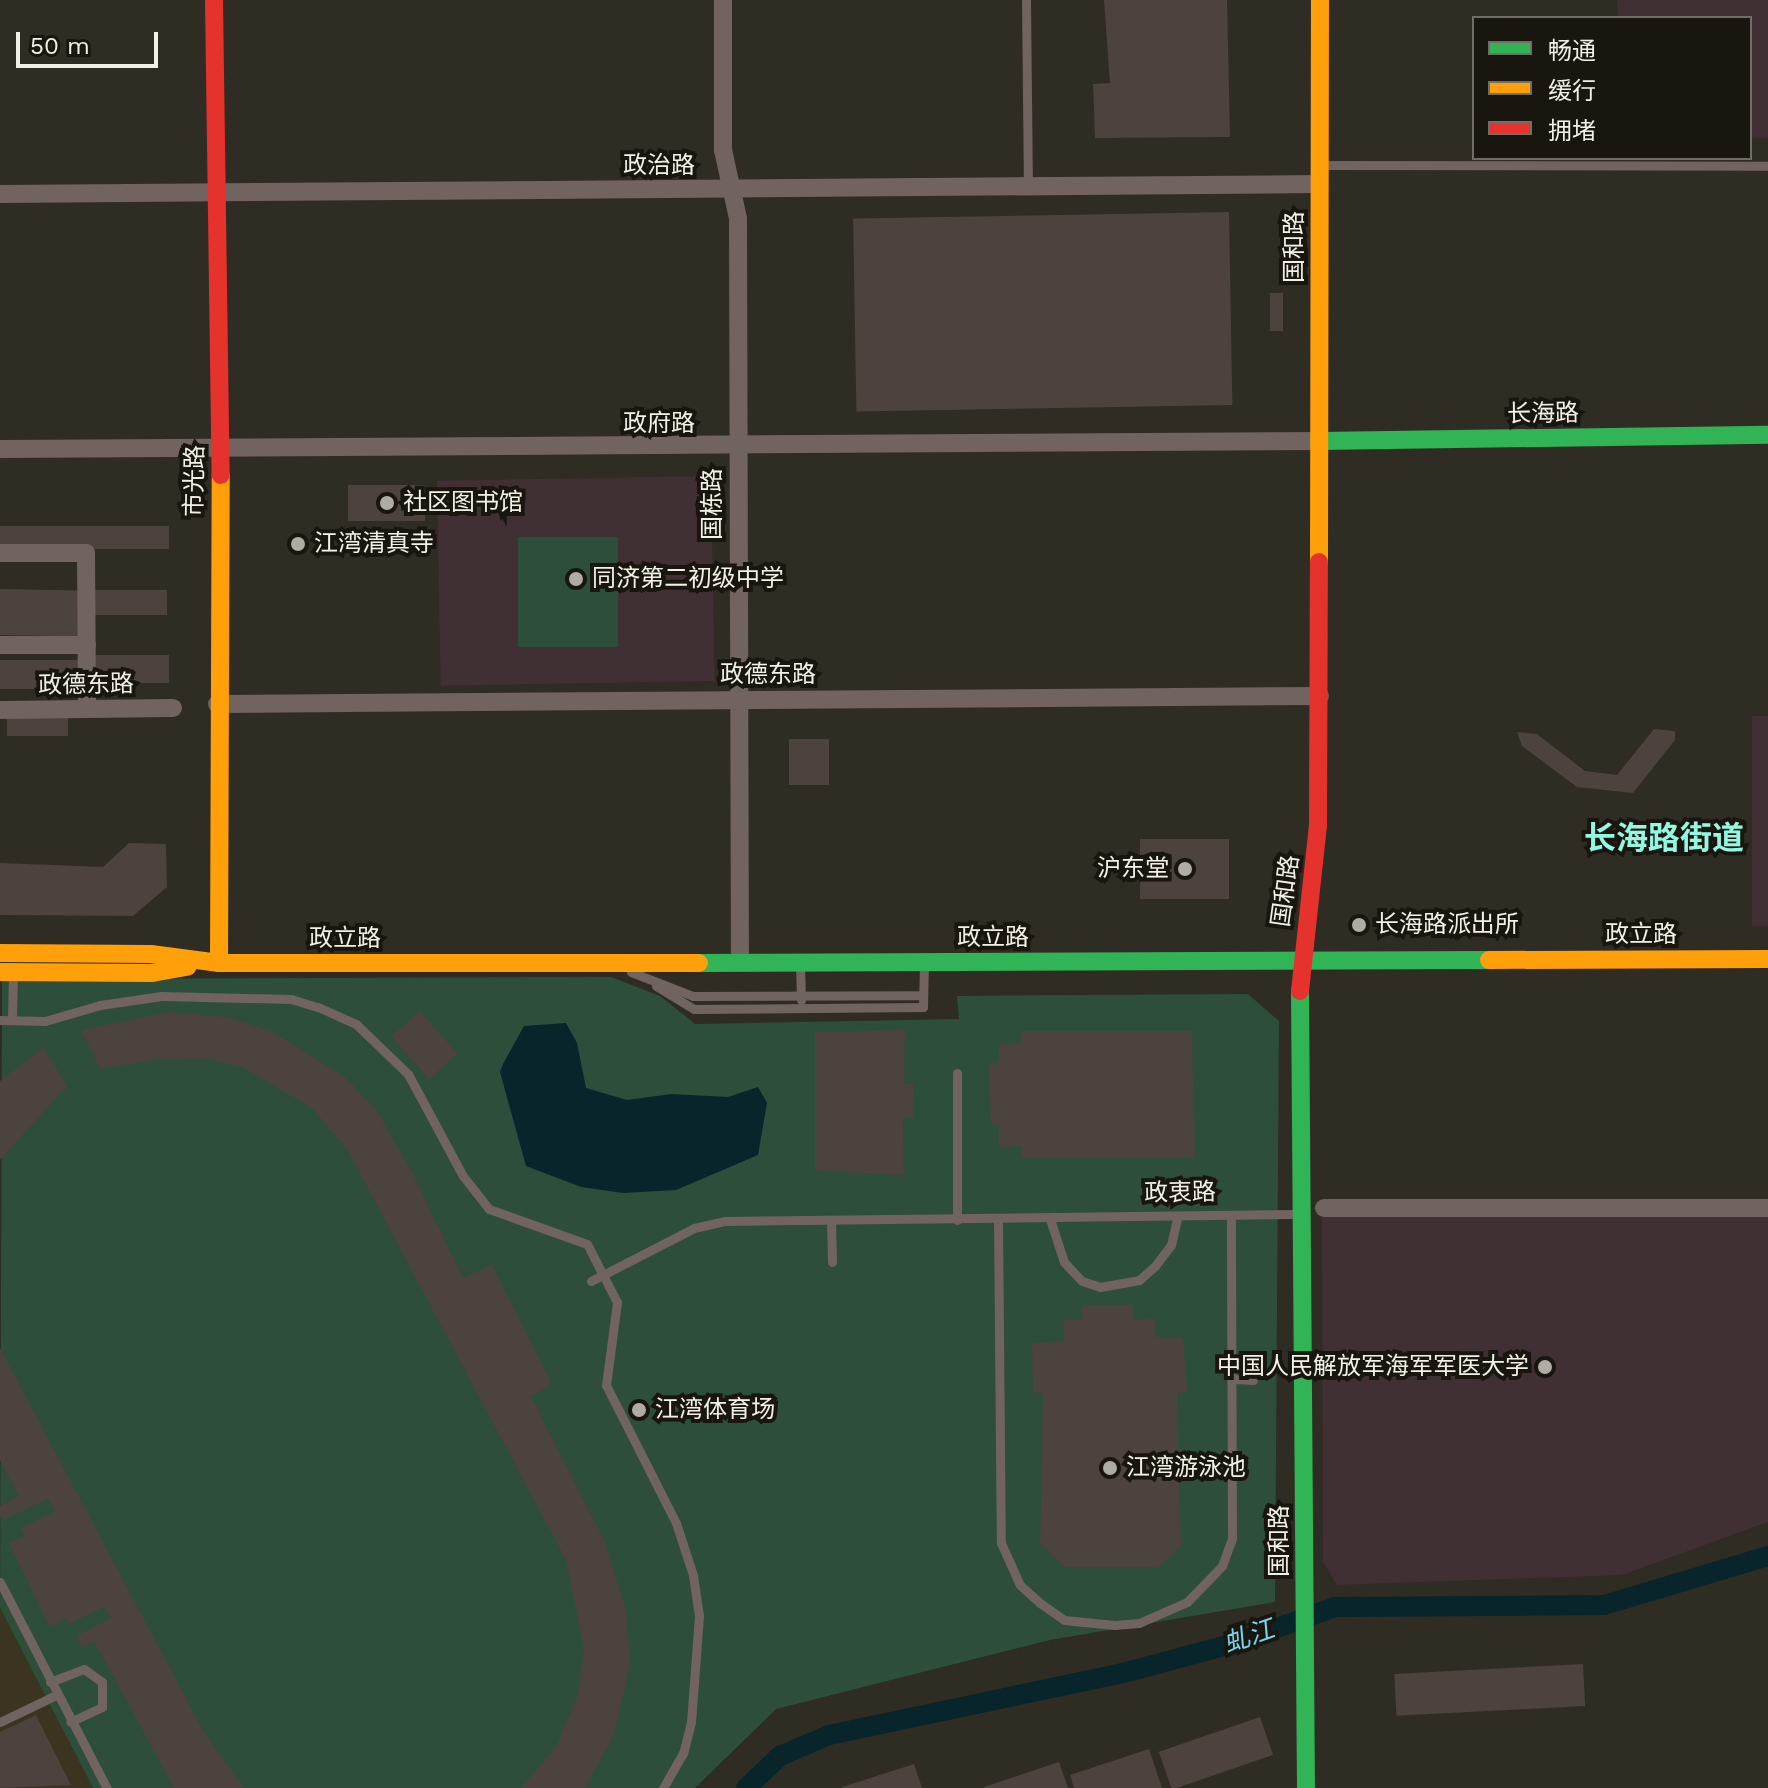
<!DOCTYPE html>
<html>
<head>
<meta charset="utf-8">
<style>
  body { margin:0 }
  #map { position:relative; width:1768px; height:1788px; overflow:hidden; background:#2f2c24; font-family:"Work Sans","Noto Sans SC",sans-serif }
  div>[style] { position:absolute }
  .built>* { inset:0; background:#3a3421 }
  .education>* { inset:0; background:#402f33; transform-origin:0 0 }
  .green>* { inset:0; background:#2d4e3a; transform-origin:0 0 }
  .water>* { inset:0; background:#07252b }
  .canal>* { height:20px; margin:-10px; padding:0 10px; transform-origin:10px; border-radius:10px; background:#07252b }
  .building>* { inset:0; background:#4c423e; transform-origin:0 0 }
  .lane>* { height:9px; margin:-4.5px; padding:0 4.5px; transform-origin:4.5px; border-radius:4.5px; background:#706360 }
  .street>* { height:18px; margin:-9px; padding:0 9px; transform-origin:9px; border-radius:9px; background:#706360 }
  .fast>* { height:18px; margin:-9px; padding:0 9px; transform-origin:9px; border-radius:9px; background:#30b455 }
  .slow>* { height:18px; margin:-9px; padding:0 9px; transform-origin:9px; border-radius:9px; background:#ff9f0a }
  .jam>* { height:18px; margin:-9px; padding:0 9px; transform-origin:9px; border-radius:9px; background:#e5322d }
  .dots>* { width:22px; height:22px; translate:-50% -50%; box-sizing:border-box; border:4px solid #191610; border-radius:50% }
  span { translate:-50% -50%; white-space:nowrap; text-align:center; line-height:1.15; -webkit-text-stroke:8px #191610; paint-order:stroke }
  .street-label { font-size:24px; color:#f3f1e7 }
  .poi-label { font-size:24px; color:#f3f1e7 }
  .left { translate:0 -50%; text-align:left }
  .right { translate:-100% -50%; text-align:right }
  .water-label { font-size:26px; color:#76d6ef; font-style:italic }
  .district-label { font-size:32px; color:#94f8e1; font-weight:700 }
  .legend { position:absolute; left:1472px; top:16px; width:280px; height:144px; box-sizing:border-box; background:#191610; border:2px solid #706e66; margin:0; padding:10px 14px; list-style:none; font-size:24px; color:#f3f1e7 }
  .legend li { display:flex; align-items:center; gap:16px; height:40px }
  .legend b { width:40px; border:2px solid #706e66 }
  .scale { position:absolute; left:16px; top:32px; width:142px; height:36px; box-sizing:border-box; border:4px solid #f3f1e7; border-top:0; padding-left:10px; font-size:24px; line-height:28px; white-space:nowrap; color:#f3f1e7; -webkit-text-stroke:6px #191610; paint-order:stroke }
</style>
</head>
<body>
<div id="map">
  <div class="built">
    <div style="clip-path:polygon(0 1608px,93px 1788px,0 1788px)"></div>
  </div>
  <div class="education">
    <div style="clip-path:polygon(1617px 0,1768px 0,1768px 138px,1750px 138px,1750px 18px,1618px 18px)"></div>
    <div style="left:711px;top:476px;width:205px;height:274px;rotate:89deg"></div>
    <div style="left:1768px;top:716px;width:210px;height:16px;rotate:90deg"></div>
    <div style="clip-path:polygon(1768px 1211px,1768px 1522px,1622px 1575px,1337px 1585px,1323px 1562px,1322px 1212px)"></div>
  </div>
  <div class="green">
    <div style="left:518px;top:537px;width:100px;height:110px"></div>
    <div style="clip-path:polygon(611px 977px,660px 996px,695px 1024px,959px 1019px,957px 996px,1248px 994px,1279px 1021px,1275px 1602px,1050px 1640px,776px 1709px,695px 1788px,93px 1788px,0 1608px,2px 979px)"></div>
  </div>
  <div class="water">
    <div style="clip-path:polygon(566px 1023px,577px 1043px,586px 1088px,627px 1100px,671px 1094px,728px 1097px,758px 1087px,767px 1103px,758px 1155px,676px 1190px,623px 1193px,581px 1187px,526px 1166px,500px 1072px,503px 1064px,524px 1026px)"></div>
  </div>
  <div class="canal">
    <div style="left:746px;top:1788px;width:47px;rotate:-43.3deg"></div>
    <div style="left:780px;top:1756px;width:53px;rotate:-23.2deg"></div>
    <div style="left:829px;top:1735px;width:300px;rotate:-11.9deg"></div>
    <div style="left:1123px;top:1673px;width:116px;rotate:-15deg"></div>
    <div style="left:1235px;top:1643px;width:106px;rotate:-19.8deg"></div>
    <div style="left:1335px;top:1607px;width:269px;rotate:-0.4deg"></div>
    <div style="left:1604px;top:1605px;width:171px;rotate:-16.6deg"></div>
  </div>
  <div class="building">
    <div style="clip-path:polygon(1104px 0,1227px 0,1230px 137px,1095px 138px,1093px 84px,1110px 83px)"></div>
    <div style="left:1229px;top:212px;width:193px;height:376px;rotate:89deg"></div>
    <div style="left:1270px;top:293px;width:13px;height:38px"></div>
    <div style="left:348px;top:485px;width:77px;height:36px"></div>
    <div style="left:0;top:526px;width:169px;height:23px"></div>
    <div style="left:0;top:589px;width:81px;height:46px;rotate:1deg"></div>
    <div style="left:93px;top:590px;width:74px;height:25px"></div>
    <div style="left:169px;top:655px;width:28px;height:78px;rotate:90deg"></div>
    <div style="left:0;top:660px;width:79px;height:29px"></div>
    <div style="left:7px;top:714px;width:61px;height:22px"></div>
    <div style="clip-path:polygon(1654px 729px,1675px 731px,1675px 740px,1633px 793px,1577px 787px,1522px 746px,1517px 732px,1537px 734px,1585px 771px,1617px 775px)"></div>
    <div style="left:789px;top:739px;width:40px;height:46px"></div>
    <div style="left:1140px;top:839px;width:89px;height:60px"></div>
    <div style="clip-path:polygon(129px 843px,166px 844px,167px 887px,133px 916px,0 915px,0 863px,103px 867px)"></div>
    <div style="left:420px;top:1011px;width:57px;height:38px;rotate:49deg"></div>
    <div style="clip-path:polygon(169px 1012px,228px 1017px,271px 1031px,346px 1078px,377px 1111px,412px 1172px,463px 1278px,492px 1265px,552px 1384px,531px 1396px,605px 1542px,626px 1610px,630px 1663px,622px 1701px,613px 1737px,585px 1788px,521px 1788px,556px 1747px,578px 1694px,584px 1649px,566px 1560px,347px 1149px,312px 1108px,242px 1067px,207px 1059px,155px 1060px,100px 1069px,81px 1030px)"></div>
    <div style="clip-path:polygon(905px 1030px,904px 1084px,913px 1084px,914px 1117px,903px 1117px,904px 1175px,815px 1171px,815px 1032px)"></div>
    <div style="clip-path:polygon(1021px 1031px,1192px 1031px,1195px 1158px,1021px 1158px,1021px 1146px,999px 1148px,999px 1125px,991px 1125px,989px 1063px,999px 1063px,999px 1044px,1021px 1043px)"></div>
    <div style="clip-path:polygon(44px 1047px,67px 1086px,0 1160px,0 1081px)"></div>
    <div style="clip-path:polygon(1081px 1305px,1133px 1305px,1133px 1320px,1155px 1318px,1155px 1337px,1183px 1338px,1187px 1392px,1177px 1393px,1181px 1548px,1158px 1567px,1064px 1567px,1040px 1543px,1043px 1393px,1033px 1392px,1032px 1343px,1064px 1342px,1064px 1320px,1082px 1320px)"></div>
    <div style="clip-path:polygon(0 1348px,204px 1732px,244px 1788px,174px 1788px,94px 1641px,82px 1648px,76px 1636px,111px 1618px,104px 1607px,69px 1624px,67px 1618px,50px 1627px,9px 1543px,25px 1536px,21px 1528px,55px 1511px,48px 1499px,2px 1520px,0 1516px,0 1506px,19px 1496px,0 1460px)"></div>
    <div style="left:1583px;top:1664px;width:42px;height:189px;rotate:87deg"></div>
    <div style="clip-path:polygon(36px 1715px,71px 1785px,0 1788px,0 1732px)"></div>
    <div style="left:1260px;top:1717px;width:40px;height:107px;rotate:71deg"></div>
    <div style="clip-path:polygon(1149px 1749px,1162px 1788px,1074px 1788px,1070px 1775px)"></div>
    <div style="clip-path:polygon(1059px 1762px,1068px 1788px,984px 1788px,984px 1787px)"></div>
    <div style="clip-path:polygon(914px 1764px,922px 1788px,842px 1788px,842px 1787px)"></div>
  </div>
  <div class="lane">
    <div style="left:1026px;top:0;width:184px;rotate:89.4deg"></div>
    <div style="left:1322px;top:165px;width:446px;rotate:0.1deg"></div>
    <div style="left:800px;top:967px;width:33px;rotate:88deg"></div>
    <div style="left:631px;top:972px;width:66px;rotate:21.2deg"></div>
    <div style="left:693px;top:996px;width:230px;rotate:-0.2deg"></div>
    <div style="left:656px;top:986px;width:44px;rotate:31.2deg"></div>
    <div style="left:694px;top:1009px;width:229px;rotate:-0.5deg"></div>
    <div style="left:923px;top:1007px;width:43px;rotate:-88.7deg"></div>
    <div style="left:12px;top:1018px;width:45px;rotate:-88.7deg"></div>
    <div style="left:0;top:1020px;width:45px;rotate:1.3deg"></div>
    <div style="left:45px;top:1021px;width:57px;rotate:-16.2deg"></div>
    <div style="left:100px;top:1005px;width:62px;rotate:-8.4deg"></div>
    <div style="left:161px;top:996px;width:130px;rotate:1.3deg"></div>
    <div style="left:291px;top:999px;width:28px;rotate:17deg"></div>
    <div style="left:318px;top:1007px;width:42px;rotate:24.1deg"></div>
    <div style="left:356px;top:1024px;width:72px;rotate:43.9deg"></div>
    <div style="left:408px;top:1074px;width:116px;rotate:61.7deg"></div>
    <div style="left:463px;top:1176px;width:42px;rotate:51.8deg"></div>
    <div style="left:489px;top:1209px;width:104px;rotate:19.7deg"></div>
    <div style="left:587px;top:1244px;width:65px;rotate:62.7deg"></div>
    <div style="left:617px;top:1302px;width:84px;rotate:97.5deg"></div>
    <div style="left:606px;top:1385px;width:155px;rotate:63.1deg"></div>
    <div style="left:676px;top:1523px;width:55px;rotate:71.9deg"></div>
    <div style="left:693px;top:1575px;width:41px;rotate:81.7deg"></div>
    <div style="left:699px;top:1616px;width:106px;rotate:94.3deg"></div>
    <div style="left:691px;top:1722px;width:32px;rotate:104deg"></div>
    <div style="left:683px;top:1753px;width:40px;rotate:119.7deg"></div>
    <div style="left:957px;top:1073px;width:147px;rotate:90deg"></div>
    <div style="left:998px;top:1219px;width:324px;rotate:89.5deg"></div>
    <div style="left:1001px;top:1543px;width:46px;rotate:65.7deg"></div>
    <div style="left:1020px;top:1585px;width:27px;rotate:42deg"></div>
    <div style="left:1040px;top:1603px;width:29px;rotate:35deg"></div>
    <div style="left:1064px;top:1620px;width:51px;rotate:5.6deg"></div>
    <div style="left:1115px;top:1625px;width:24px;rotate:-5deg"></div>
    <div style="left:1139px;top:1623px;width:52px;rotate:-23.6deg"></div>
    <div style="left:1187px;top:1602px;width:50px;rotate:-45.8deg"></div>
    <div style="left:1222px;top:1566px;width:30px;rotate:-70deg"></div>
    <div style="left:1232px;top:1538px;width:322px;rotate:-90.2deg"></div>
    <div style="left:1050px;top:1219px;width:45px;rotate:72deg"></div>
    <div style="left:1064px;top:1262px;width:26px;rotate:47deg"></div>
    <div style="left:1082px;top:1281px;width:19px;rotate:18deg"></div>
    <div style="left:1100px;top:1287px;width:40px;rotate:-10deg"></div>
    <div style="left:1139px;top:1280px;width:21px;rotate:-41deg"></div>
    <div style="left:1155px;top:1266px;width:26px;rotate:-53deg"></div>
    <div style="left:1171px;top:1245px;width:28px;rotate:-77deg"></div>
    <div style="left:831px;top:1220px;width:42px;rotate:88.6deg"></div>
    <div style="left:591px;top:1281px;width:116px;rotate:-27.2deg"></div>
    <div style="left:694px;top:1228px;width:32px;rotate:-13deg"></div>
    <div style="left:725px;top:1221px;width:573px;rotate:-0.7deg"></div>
    <div style="left:1233px;top:1379px;width:20px;rotate:3deg"></div>
    <div style="left:0;top:1582px;width:232px;rotate:62.6deg"></div>
    <div style="left:50px;top:1682px;width:36px;rotate:-21deg"></div>
    <div style="left:84px;top:1669px;width:22px;rotate:36deg"></div>
    <div style="left:102px;top:1682px;width:25px;rotate:90deg"></div>
    <div style="left:102px;top:1707px;width:35px;rotate:155deg"></div>
    <div style="left:0;top:1722px;width:62px;rotate:-25.7deg"></div>
  </div>
  <div class="street">
    <div style="left:723px;top:0;width:150px;rotate:90deg"></div>
    <div style="left:723px;top:150px;width:70px;rotate:77.6deg"></div>
    <div style="left:738px;top:218px;width:745px;rotate:89.85deg"></div>
    <div style="left:0;top:194px;width:1318px;rotate:-0.43deg"></div>
    <div style="left:0;top:449px;width:1319px;rotate:-0.35deg"></div>
    <div style="left:0;top:553px;width:86px"></div>
    <div style="left:86px;top:553px;width:156px;rotate:89.6deg"></div>
    <div style="left:0;top:645px;width:87px"></div>
    <div style="left:217px;top:704px;width:1103px;rotate:-0.42deg"></div>
    <div style="left:0;top:710px;width:173px;rotate:-0.7deg"></div>
    <div style="left:1324px;top:1208px;width:444px"></div>
  </div>
  <div class="fast">
    <div style="left:1319px;top:441px;width:449px;rotate:-0.8deg"></div>
    <div style="left:699px;top:963px;width:790px;rotate:-0.22deg"></div>
    <div style="left:1300px;top:991px;width:797px;rotate:89.57deg"></div>
  </div>
  <div class="slow">
    <div style="left:1319px;top:562px;width:562px;rotate:-89.9deg"></div>
    <div style="left:0;top:953px;width:151px;rotate:0.4deg"></div>
    <div style="left:151px;top:954px;width:69px;rotate:7.5deg"></div>
    <div style="left:219px;top:963px;width:480px"></div>
    <div style="left:1489px;top:960px;width:279px;rotate:-0.2deg"></div>
    <div style="left:219px;top:963px;width:488px;rotate:-89.8deg"></div>
    <div style="left:0;top:972px;width:152px;rotate:0.4deg"></div>
    <div style="left:152px;top:973px;width:36px;rotate:-10deg"></div>
  </div>
  <div class="jam">
    <div style="left:214px;top:0;width:475px;rotate:89.2deg"></div>
    <div style="left:1300px;top:991px;width:166px;rotate:-83.8deg"></div>
    <div style="left:1318px;top:826px;width:264px;rotate:-89.8deg"></div>
  </div>
  <div class="dots">
    <div style="left:387px;top:503px;background:#aeaca3"></div>
    <div style="left:298px;top:544px;background:#aeaca3"></div>
    <div style="left:576px;top:579px;background:#aeaca3"></div>
    <div style="left:1185px;top:869px;background:#aeaca3"></div>
    <div style="left:1359px;top:925px;background:#aeaca3"></div>
    <div style="left:1545px;top:1367px;background:#aeaca3"></div>
    <div style="left:639px;top:1410px;background:#aeaca3"></div>
    <div style="left:1110px;top:1468px;background:#aeaca3"></div>
  </div>
  <div class="street-label">
    <span style="left:659px;top:166px">政治路</span>
    <span style="left:1295px;top:247px;rotate:-90deg">国和路</span>
    <span style="left:1543px;top:414px;rotate:-1deg">长海路</span>
    <span style="left:659px;top:424px">政府路</span>
    <span style="left:195px;top:481px;rotate:-89deg">市光路</span>
    <span style="left:713px;top:504px;rotate:-90deg">国栋路</span>
    <span style="left:768px;top:675px">政德东路</span>
    <span style="left:86px;top:685px;rotate:-1deg">政德东路</span>
    <span style="left:1286px;top:891px;rotate:-82deg">国和路</span>
    <span style="left:1641px;top:935px">政立路</span>
    <span style="left:993px;top:938px">政立路</span>
    <span style="left:345px;top:939px">政立路</span>
    <span style="left:1180px;top:1193px;rotate:-1deg">政衷路</span>
    <span style="left:1280px;top:1541px;rotate:-90deg">国和路</span>
  </div>
  <div class="poi-label">
    <span class="left" style="left:403px;top:503px">社区图书馆</span>
    <span class="left" style="left:314px;top:544px">江湾清真寺</span>
    <span class="left" style="left:592px;top:579px">同济第二初级中学</span>
    <span class="right" style="left:1169px;top:869px">沪东堂</span>
    <span class="left" style="left:1375px;top:925px">长海路派出所</span>
    <span class="right" style="left:1529px;top:1367px">中国人民解放军海军军医大学</span>
    <span class="left" style="left:655px;top:1410px">江湾体育场</span>
    <span class="left" style="left:1126px;top:1468px">江湾游泳池</span>
  </div>
  <div class="water-label">
    <span style="left:1249px;top:1637px;rotate:-19deg">虬江</span>
  </div>
  <div class="district-label">
    <span style="left:1664px;top:838px">长海路街道</span>
  </div>
  <ul class="legend">
  <li><b style="height:10px;background:#30b455"></b>畅通</li>
  <li><b style="height:10px;background:#ff9f0a"></b>缓行</li>
  <li><b style="height:10px;background:#e5322d"></b>拥堵</li>
  </ul>
  <div class="scale">50 m</div>
</div>
</body>
</html>
